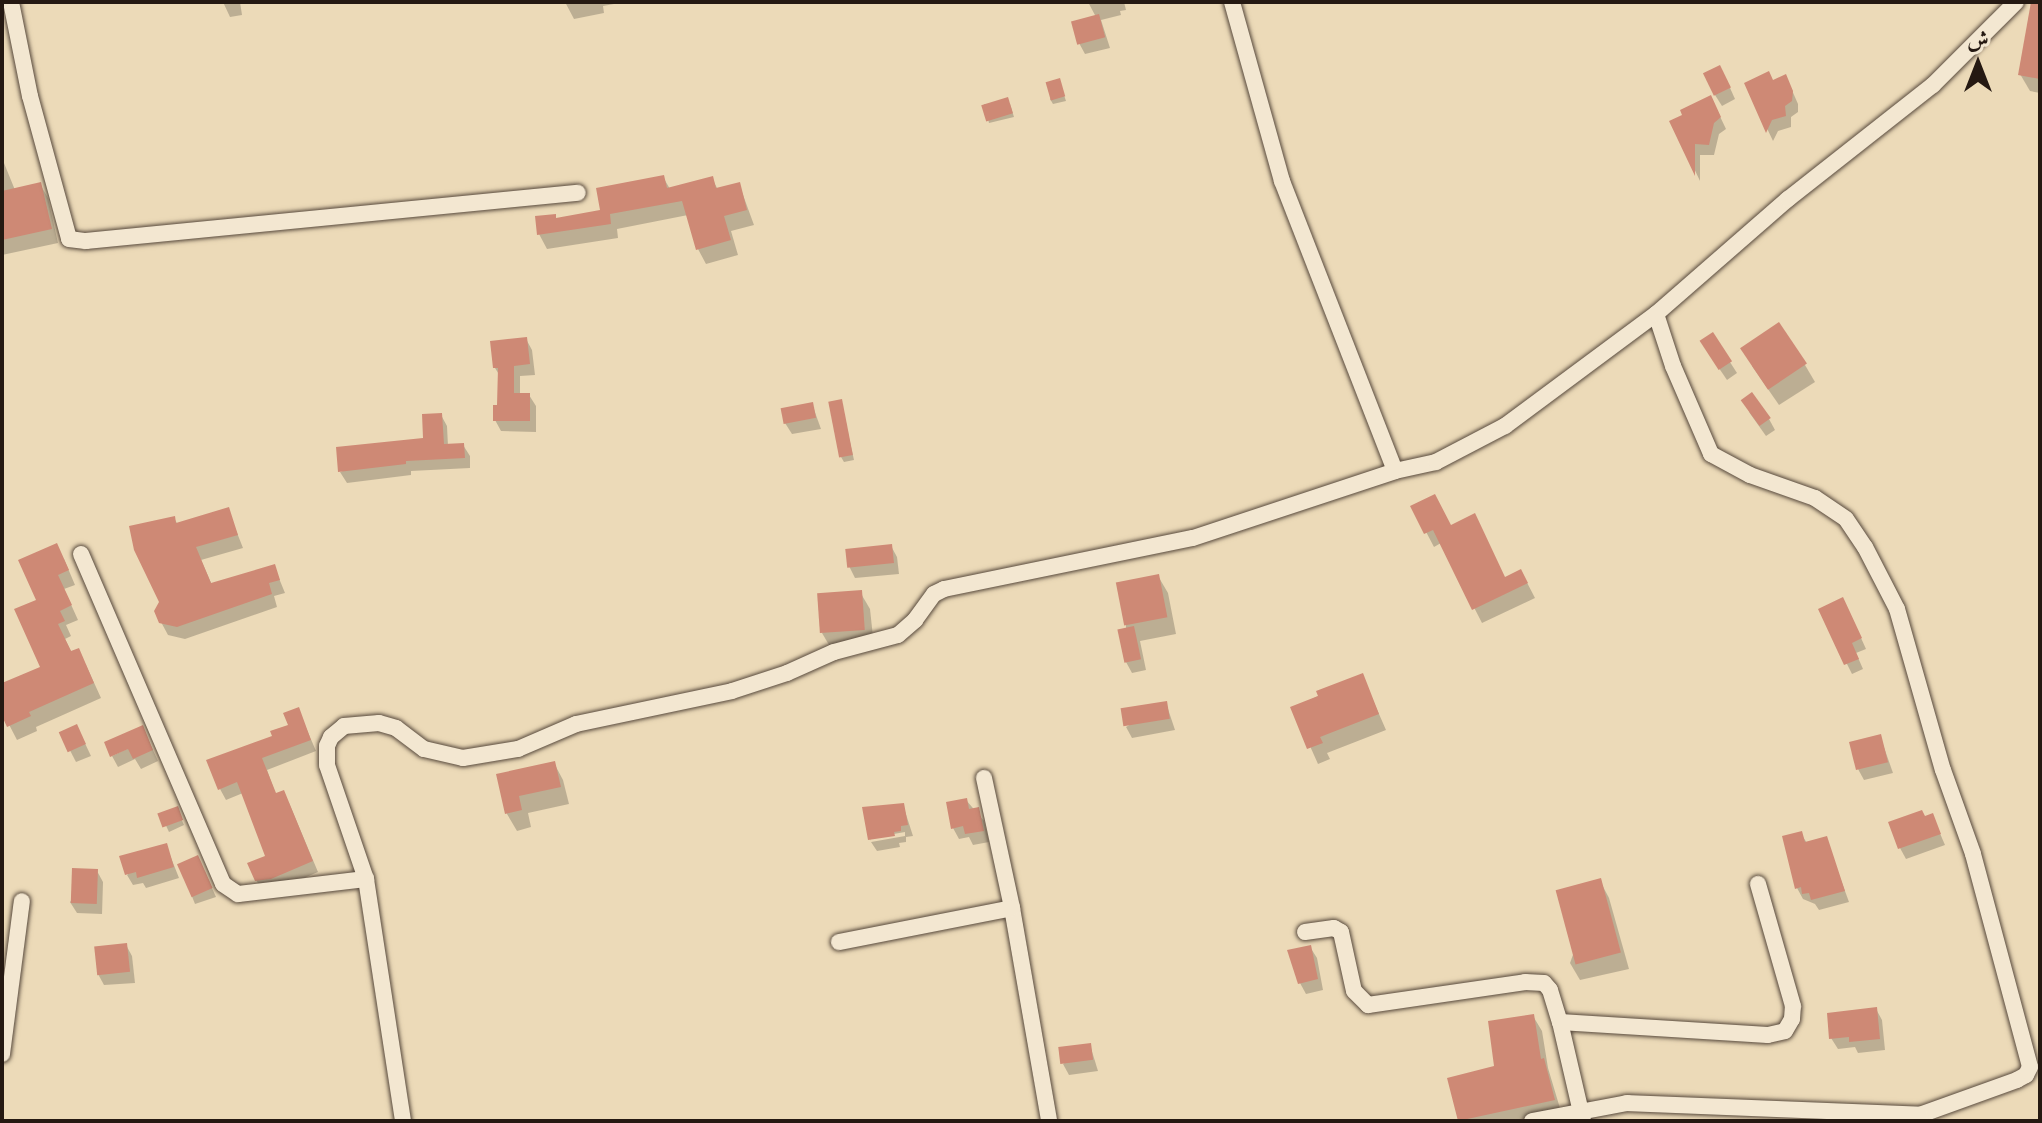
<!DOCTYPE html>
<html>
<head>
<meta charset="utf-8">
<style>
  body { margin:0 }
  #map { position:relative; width:2042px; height:1123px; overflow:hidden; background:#ecdab8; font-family:Cardo,Amiri,serif }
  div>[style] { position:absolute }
  .shadow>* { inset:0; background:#0003 }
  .building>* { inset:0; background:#ce8975; transform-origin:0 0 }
  .roads { filter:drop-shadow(0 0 2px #57493c) drop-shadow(0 0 2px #57493c) }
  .minor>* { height:16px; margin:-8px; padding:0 8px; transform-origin:8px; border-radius:8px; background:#f3e7d1 }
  span { translate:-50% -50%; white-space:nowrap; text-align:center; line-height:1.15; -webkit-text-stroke:7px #f3e7d1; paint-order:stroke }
  .frame { position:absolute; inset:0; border:4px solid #251912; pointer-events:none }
  .north { position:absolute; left:1938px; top:24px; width:80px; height:80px; -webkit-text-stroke:6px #f3e7d1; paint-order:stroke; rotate:0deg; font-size:22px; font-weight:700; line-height:32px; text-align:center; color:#251912 }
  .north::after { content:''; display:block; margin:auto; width:28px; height:36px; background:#251912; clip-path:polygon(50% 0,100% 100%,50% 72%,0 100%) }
</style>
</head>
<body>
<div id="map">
  <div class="shadow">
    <div style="clip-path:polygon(223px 2px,240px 2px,242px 15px,230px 17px)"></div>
    <div style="clip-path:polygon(565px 2px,625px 2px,603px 6px,604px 13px,574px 19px)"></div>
    <div style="clip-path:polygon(1088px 2px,1124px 2px,1126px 10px,1120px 11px,1121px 15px,1101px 20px,1110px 48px,1085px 54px,1079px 43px,1096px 17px)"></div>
    <div style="clip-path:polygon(2040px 16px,2040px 93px,2030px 91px,2020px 74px)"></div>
    <div style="clip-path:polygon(1726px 79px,1735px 99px,1722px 106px,1715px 95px)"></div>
    <div style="clip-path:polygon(1059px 80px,1066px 101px,1053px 104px,1050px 99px)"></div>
    <div style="clip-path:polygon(1773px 82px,1791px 88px,1798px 104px,1798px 112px,1791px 117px,1791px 127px,1778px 131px,1773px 141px,1746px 84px)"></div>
    <div style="clip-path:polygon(984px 104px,1010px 104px,1014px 117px,989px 123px)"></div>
    <div style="clip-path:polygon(1716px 108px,1726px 129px,1719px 134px,1714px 155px,1700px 155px,1700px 181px,1672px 122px)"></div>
    <div style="clip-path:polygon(4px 163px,15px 190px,40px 184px,48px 198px,58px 243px,2px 255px)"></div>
    <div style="clip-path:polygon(663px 177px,670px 189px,712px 178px,718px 190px,739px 184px,754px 225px,731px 231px,738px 255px,706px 264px,698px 249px,688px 215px,617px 229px,618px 238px,547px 249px,539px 234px,557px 219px,603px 212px)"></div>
    <div style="clip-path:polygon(1712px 334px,1737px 373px,1727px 380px,1708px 352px)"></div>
    <div style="clip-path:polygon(526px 339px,532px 350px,535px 375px,520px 376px,520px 395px,529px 395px,536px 406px,536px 432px,501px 431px,495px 420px,499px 407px,500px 376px,495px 368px)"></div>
    <div style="clip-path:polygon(1805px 365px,1815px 382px,1779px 405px,1752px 366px)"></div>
    <div style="clip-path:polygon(841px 402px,854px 460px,844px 462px,841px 457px)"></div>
    <div style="clip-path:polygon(812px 404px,821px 429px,792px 434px,785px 423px)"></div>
    <div style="clip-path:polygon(1749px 412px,1769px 419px,1775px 430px,1766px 436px)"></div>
    <div style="clip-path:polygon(441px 415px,447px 426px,448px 446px,463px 445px,470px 456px,470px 468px,411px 471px,411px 475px,347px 483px,340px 472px,426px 440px)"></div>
    <div style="clip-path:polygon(1413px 507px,1505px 579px,1521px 571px,1535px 598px,1482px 623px,1441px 543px,1434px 547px)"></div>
    <div style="clip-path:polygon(228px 510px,243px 548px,201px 560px,212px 585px,274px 566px,285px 593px,274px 596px,277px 607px,185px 639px,168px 635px,161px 622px,161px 602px,174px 518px,178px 525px)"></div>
    <div style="clip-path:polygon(891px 546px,897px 557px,899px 574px,855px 578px,849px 566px)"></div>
    <div style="clip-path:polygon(64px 559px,75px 585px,64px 589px,78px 620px,66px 625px,71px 636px,65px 639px,72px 653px,86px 665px,101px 698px,36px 727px,37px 731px,17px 740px,2px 711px,2px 685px,42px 668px,38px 601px)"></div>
    <div style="clip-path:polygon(1158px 576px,1168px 593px,1176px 634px,1140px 641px,1146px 670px,1132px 673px,1126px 662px,1126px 625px)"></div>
    <div style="clip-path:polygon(860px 592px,870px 609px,874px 646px,832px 650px,822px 633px)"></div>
    <div style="clip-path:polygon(1848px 609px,1866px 649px,1856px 653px,1863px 669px,1852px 674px,1820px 610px)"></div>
    <div style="clip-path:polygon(1362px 675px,1386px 730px,1327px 753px,1330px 759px,1318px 764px,1293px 708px)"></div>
    <div style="clip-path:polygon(1166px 703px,1175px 730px,1132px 738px,1126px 727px)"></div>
    <div style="clip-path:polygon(298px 709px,316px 751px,267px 770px,276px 795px,289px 803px,318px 872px,278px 889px,263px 891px,256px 880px,268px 857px,243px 793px,226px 800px,220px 789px,290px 726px)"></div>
    <div style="clip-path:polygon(61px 733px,82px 737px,91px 756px,76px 762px)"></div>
    <div style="clip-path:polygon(1880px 736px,1893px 773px,1864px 780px,1858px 769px)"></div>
    <div style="clip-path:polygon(148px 739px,158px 761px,141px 769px,135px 759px,118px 767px,112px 756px)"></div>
    <div style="clip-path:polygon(554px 763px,563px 780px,569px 804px,528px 813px,531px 827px,517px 831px,507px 814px,498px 775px)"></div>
    <div style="clip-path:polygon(966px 800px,984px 821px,989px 842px,973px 845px,969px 837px,959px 839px,953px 828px)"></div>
    <div style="clip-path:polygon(903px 805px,913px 836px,906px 837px,906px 842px,899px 843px,900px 847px,877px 851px,871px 842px,905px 836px,905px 832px,871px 838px,871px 841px,865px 809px)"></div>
    <div style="clip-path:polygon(179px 814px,184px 825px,169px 832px,161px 815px)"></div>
    <div style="clip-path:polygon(1932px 815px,1945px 845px,1906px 859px,1900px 848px,1925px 818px)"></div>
    <div style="clip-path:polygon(1801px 834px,1807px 843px,1826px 839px,1849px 902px,1819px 910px,1815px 904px,1803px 899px,1797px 888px)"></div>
    <div style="clip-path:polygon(166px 845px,179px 878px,146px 888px,143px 883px,133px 885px,127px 875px)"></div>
    <div style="clip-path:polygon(179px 864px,202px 866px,216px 897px,195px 904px)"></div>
    <div style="clip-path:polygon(97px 871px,103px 882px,102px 914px,77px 913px,70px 902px)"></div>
    <div style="clip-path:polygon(1600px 881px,1609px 898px,1629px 969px,1580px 980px,1570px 963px)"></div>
    <div style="clip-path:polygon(126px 945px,132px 956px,135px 983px,104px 985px,98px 974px)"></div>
    <div style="clip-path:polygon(1310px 947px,1317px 958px,1323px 990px,1306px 994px,1300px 983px)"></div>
    <div style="clip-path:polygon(1876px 1009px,1882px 1020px,1885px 1050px,1858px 1053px,1855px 1047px,1838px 1049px,1831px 1038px)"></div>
    <div style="clip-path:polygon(1533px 1016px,1542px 1031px,1548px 1068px,1562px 1115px,1539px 1121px,1460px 1121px,1449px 1080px,1497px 1067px)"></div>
    <div style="clip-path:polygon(1090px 1045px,1098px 1071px,1069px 1075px,1063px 1064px)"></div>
  </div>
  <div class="building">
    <div style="clip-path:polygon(2031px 2px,2040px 2px,2040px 79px,2018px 75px)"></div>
    <div style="left:1099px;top:14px;width:24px;height:29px;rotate:75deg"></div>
    <div style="left:1720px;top:65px;width:25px;height:19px;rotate:64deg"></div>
    <div style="clip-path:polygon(1769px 71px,1773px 80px,1786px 74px,1793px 91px,1792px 101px,1785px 106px,1786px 116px,1772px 120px,1766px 133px,1744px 83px)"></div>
    <div style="left:1060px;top:78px;width:19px;height:15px;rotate:74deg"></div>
    <div style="clip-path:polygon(1711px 95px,1721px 117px,1714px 123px,1709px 145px,1695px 144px,1695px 176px,1669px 121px,1682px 115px,1680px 110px)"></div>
    <div style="left:1008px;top:97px;width:17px;height:28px;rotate:73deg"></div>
    <div style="clip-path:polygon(664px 175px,667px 188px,713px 176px,716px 188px,740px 182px,747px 210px,724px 216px,731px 240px,696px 250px,682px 201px,610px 214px,611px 224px,537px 235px,535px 216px,556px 214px,556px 218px,600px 210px,596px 188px)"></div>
    <div style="clip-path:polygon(41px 182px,52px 229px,2px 240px,2px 191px)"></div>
    <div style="left:1779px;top:322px;width:50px;height:47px;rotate:56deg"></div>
    <div style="left:1713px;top:332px;width:35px;height:16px;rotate:57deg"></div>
    <div style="clip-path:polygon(527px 337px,530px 364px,514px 366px,514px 393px,530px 393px,530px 421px,493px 421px,493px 405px,497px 405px,498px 368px,493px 368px,490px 341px)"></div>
    <div style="left:1752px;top:392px;width:32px;height:14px;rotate:54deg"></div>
    <div style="left:842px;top:399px;width:57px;height:14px;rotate:79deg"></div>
    <div style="left:813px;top:402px;width:16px;height:33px;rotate:79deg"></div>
    <div style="clip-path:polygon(442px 413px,444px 444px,464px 443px,465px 458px,406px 461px,406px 464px,338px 472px,336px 447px,423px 438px,422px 414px)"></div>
    <div style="clip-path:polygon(1435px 494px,1451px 525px,1475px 513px,1505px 577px,1521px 569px,1528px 583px,1472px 610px,1433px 530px,1424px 534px,1410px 506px)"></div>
    <div style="clip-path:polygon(229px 507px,238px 535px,196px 547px,211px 583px,275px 564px,280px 580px,269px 583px,272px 594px,177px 627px,159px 623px,154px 611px,159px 602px,134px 550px,129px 526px,175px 516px,176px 523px)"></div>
    <div style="clip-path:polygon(57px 543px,69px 570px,58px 575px,72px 605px,60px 611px,65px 621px,58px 624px,71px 651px,79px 648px,94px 683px,29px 712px,31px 716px,7px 727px,2px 716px,2px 683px,40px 667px,14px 609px,36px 600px,18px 560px)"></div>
    <div style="left:892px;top:544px;width:19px;height:47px;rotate:84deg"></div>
    <div style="left:1159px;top:574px;width:44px;height:44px;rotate:79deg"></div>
    <div style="left:862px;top:590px;width:40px;height:45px;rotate:86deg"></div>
    <div style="clip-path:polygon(1843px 597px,1862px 638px,1852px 643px,1859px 659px,1844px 665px,1818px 609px)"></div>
    <div style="left:1134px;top:626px;width:34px;height:17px;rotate:78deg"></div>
    <div style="clip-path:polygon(1363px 673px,1379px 714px,1320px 737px,1323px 743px,1307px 749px,1290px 707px,1318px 696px,1316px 691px)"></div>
    <div style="left:1167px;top:701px;width:18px;height:47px;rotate:81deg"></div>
    <div style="clip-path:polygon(299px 707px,311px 740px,262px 758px,276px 793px,284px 790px,313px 861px,271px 879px,255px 881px,247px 863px,265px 856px,237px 782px,218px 790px,206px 760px,272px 736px,270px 731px,288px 725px,283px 713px)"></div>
    <div style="left:77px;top:724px;width:22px;height:20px;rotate:66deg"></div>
    <div style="clip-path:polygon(143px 725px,153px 750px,133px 759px,128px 749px,110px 757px,104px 742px)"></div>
    <div style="left:1881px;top:734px;width:29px;height:33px;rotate:76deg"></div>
    <div style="clip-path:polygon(555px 761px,561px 787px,519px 796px,522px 810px,505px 814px,496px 774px)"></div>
    <div style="clip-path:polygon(967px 798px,969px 809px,979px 807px,984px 831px,965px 834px,963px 826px,951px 829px,946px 802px)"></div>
    <div style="clip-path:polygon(904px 803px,908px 825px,901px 826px,901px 831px,894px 832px,895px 836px,868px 840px,862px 807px)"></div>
    <div style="left:178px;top:806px;width:15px;height:22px;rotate:70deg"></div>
    <div style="clip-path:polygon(1922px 810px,1925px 816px,1933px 813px,1941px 834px,1898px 849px,1888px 822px)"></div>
    <div style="clip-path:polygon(1802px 831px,1805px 842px,1827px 836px,1845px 891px,1811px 900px,1809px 893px,1802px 894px,1801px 887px,1795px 889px,1782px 836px)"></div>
    <div style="clip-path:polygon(167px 843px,174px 867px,137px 878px,136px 872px,125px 875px,119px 856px)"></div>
    <div style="left:198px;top:855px;width:36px;height:23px;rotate:66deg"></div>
    <div style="left:72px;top:868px;width:26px;height:35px;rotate:2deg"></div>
    <div style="left:1601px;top:878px;width:77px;height:47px;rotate:75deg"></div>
    <div style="left:127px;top:943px;width:29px;height:33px;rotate:84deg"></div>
    <div style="clip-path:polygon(1311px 945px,1318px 979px,1298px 984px,1287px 950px)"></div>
    <div style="clip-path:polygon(1877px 1007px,1880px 1039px,1849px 1042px,1849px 1037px,1829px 1039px,1827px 1013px)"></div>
    <div style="clip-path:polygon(1534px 1014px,1541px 1059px,1544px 1058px,1555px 1100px,1458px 1121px,1447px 1078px,1494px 1066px,1488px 1021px)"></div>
    <div style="left:1091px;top:1043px;width:17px;height:33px;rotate:83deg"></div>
  </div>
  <div class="roads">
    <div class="minor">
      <div style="left:11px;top:2px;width:96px;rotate:78.6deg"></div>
      <div style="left:30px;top:96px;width:148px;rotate:74.7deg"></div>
      <div style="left:69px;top:239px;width:17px;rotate:7deg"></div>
      <div style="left:86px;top:241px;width:494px;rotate:-5.6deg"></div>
      <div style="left:1232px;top:2px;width:186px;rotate:74.4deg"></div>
      <div style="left:1282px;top:181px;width:311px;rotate:68.7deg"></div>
      <div style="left:1656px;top:314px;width:55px;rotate:71.9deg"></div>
      <div style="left:1673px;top:366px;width:96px;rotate:66.6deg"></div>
      <div style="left:1711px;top:454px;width:44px;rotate:28.3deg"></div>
      <div style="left:1750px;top:475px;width:69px;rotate:19.5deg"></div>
      <div style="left:1815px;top:498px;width:37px;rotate:34deg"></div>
      <div style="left:1846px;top:519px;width:34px;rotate:56deg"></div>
      <div style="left:1865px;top:547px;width:70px;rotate:62.7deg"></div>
      <div style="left:1897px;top:609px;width:167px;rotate:74.1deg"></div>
      <div style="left:1943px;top:770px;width:89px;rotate:70.3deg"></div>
      <div style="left:1973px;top:854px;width:220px;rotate:75deg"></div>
      <div style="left:2030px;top:1067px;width:9px;rotate:117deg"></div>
      <div style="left:2026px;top:1075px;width:10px;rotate:151deg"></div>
      <div style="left:2017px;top:1080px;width:103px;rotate:160.2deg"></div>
      <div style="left:1920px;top:1115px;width:6px;rotate:81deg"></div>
      <div style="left:81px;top:554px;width:359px;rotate:66.7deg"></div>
      <div style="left:223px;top:884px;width:18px;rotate:34deg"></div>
      <div style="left:238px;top:894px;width:129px;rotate:-6.7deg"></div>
      <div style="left:366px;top:879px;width:245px;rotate:81.3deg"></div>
      <div style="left:984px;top:778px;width:133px;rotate:77.8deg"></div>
      <div style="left:1012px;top:908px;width:216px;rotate:80.1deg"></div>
      <div style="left:366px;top:879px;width:120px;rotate:-108.9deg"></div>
      <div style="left:327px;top:765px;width:19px;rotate:-90deg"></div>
      <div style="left:327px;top:746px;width:10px;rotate:-66deg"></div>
      <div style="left:331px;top:737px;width:17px;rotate:-40deg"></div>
      <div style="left:344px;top:726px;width:35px;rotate:-5deg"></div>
      <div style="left:379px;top:723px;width:18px;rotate:16deg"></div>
      <div style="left:396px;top:728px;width:35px;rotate:37deg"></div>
      <div style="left:424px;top:749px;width:40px;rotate:13deg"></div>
      <div style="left:463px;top:758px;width:56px;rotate:-9.3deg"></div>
      <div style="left:518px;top:749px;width:63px;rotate:-23.3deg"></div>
      <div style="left:576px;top:724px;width:159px;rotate:-11.9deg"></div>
      <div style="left:732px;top:691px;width:58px;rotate:-18.1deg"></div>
      <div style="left:787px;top:673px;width:51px;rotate:-24.1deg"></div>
      <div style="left:834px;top:652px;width:66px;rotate:-14.9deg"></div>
      <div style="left:898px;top:635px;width:23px;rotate:-41deg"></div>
      <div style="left:915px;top:620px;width:32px;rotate:-54deg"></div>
      <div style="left:934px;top:594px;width:11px;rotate:-27deg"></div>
      <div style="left:944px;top:589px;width:254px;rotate:-11.6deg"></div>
      <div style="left:1193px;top:538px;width:213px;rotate:-18.3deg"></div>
      <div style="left:1395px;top:471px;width:42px;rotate:-12.4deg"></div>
      <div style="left:1436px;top:462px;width:78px;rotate:-27.6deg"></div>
      <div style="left:1505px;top:426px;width:188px;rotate:-36.6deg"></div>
      <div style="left:1656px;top:314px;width:175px;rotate:-41.1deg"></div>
      <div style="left:1788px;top:199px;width:184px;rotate:-38.2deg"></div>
      <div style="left:1933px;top:85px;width:117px;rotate:-45deg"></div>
      <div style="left:1305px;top:932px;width:29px;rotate:-8deg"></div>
      <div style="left:1334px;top:928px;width:8px;rotate:30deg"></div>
      <div style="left:1341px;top:932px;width:60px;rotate:77.6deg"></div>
      <div style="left:1354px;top:991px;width:20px;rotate:45deg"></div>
      <div style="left:1368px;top:1005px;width:159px;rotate:-8.3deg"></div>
      <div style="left:1525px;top:982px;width:19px;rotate:3deg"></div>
      <div style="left:1544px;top:983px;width:9px;rotate:49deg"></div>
      <div style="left:1550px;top:990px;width:34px;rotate:73deg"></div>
      <div style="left:1560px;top:1022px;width:102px;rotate:76.9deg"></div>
      <div style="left:839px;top:942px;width:176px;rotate:-11.1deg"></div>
      <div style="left:1560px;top:1022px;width:208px;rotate:3.6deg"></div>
      <div style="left:1768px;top:1035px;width:17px;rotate:-13deg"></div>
      <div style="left:1785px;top:1031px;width:14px;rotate:-60deg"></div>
      <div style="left:1792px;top:1019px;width:13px;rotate:-86deg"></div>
      <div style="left:1793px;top:1006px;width:127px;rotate:-106deg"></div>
      <div style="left:2px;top:1054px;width:154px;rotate:-82.6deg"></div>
      <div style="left:1532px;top:1121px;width:97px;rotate:-10.7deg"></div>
      <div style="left:1627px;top:1103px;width:293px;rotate:2.3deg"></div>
    </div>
  </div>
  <div class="frame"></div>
  <div class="north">ش</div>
</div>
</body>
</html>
